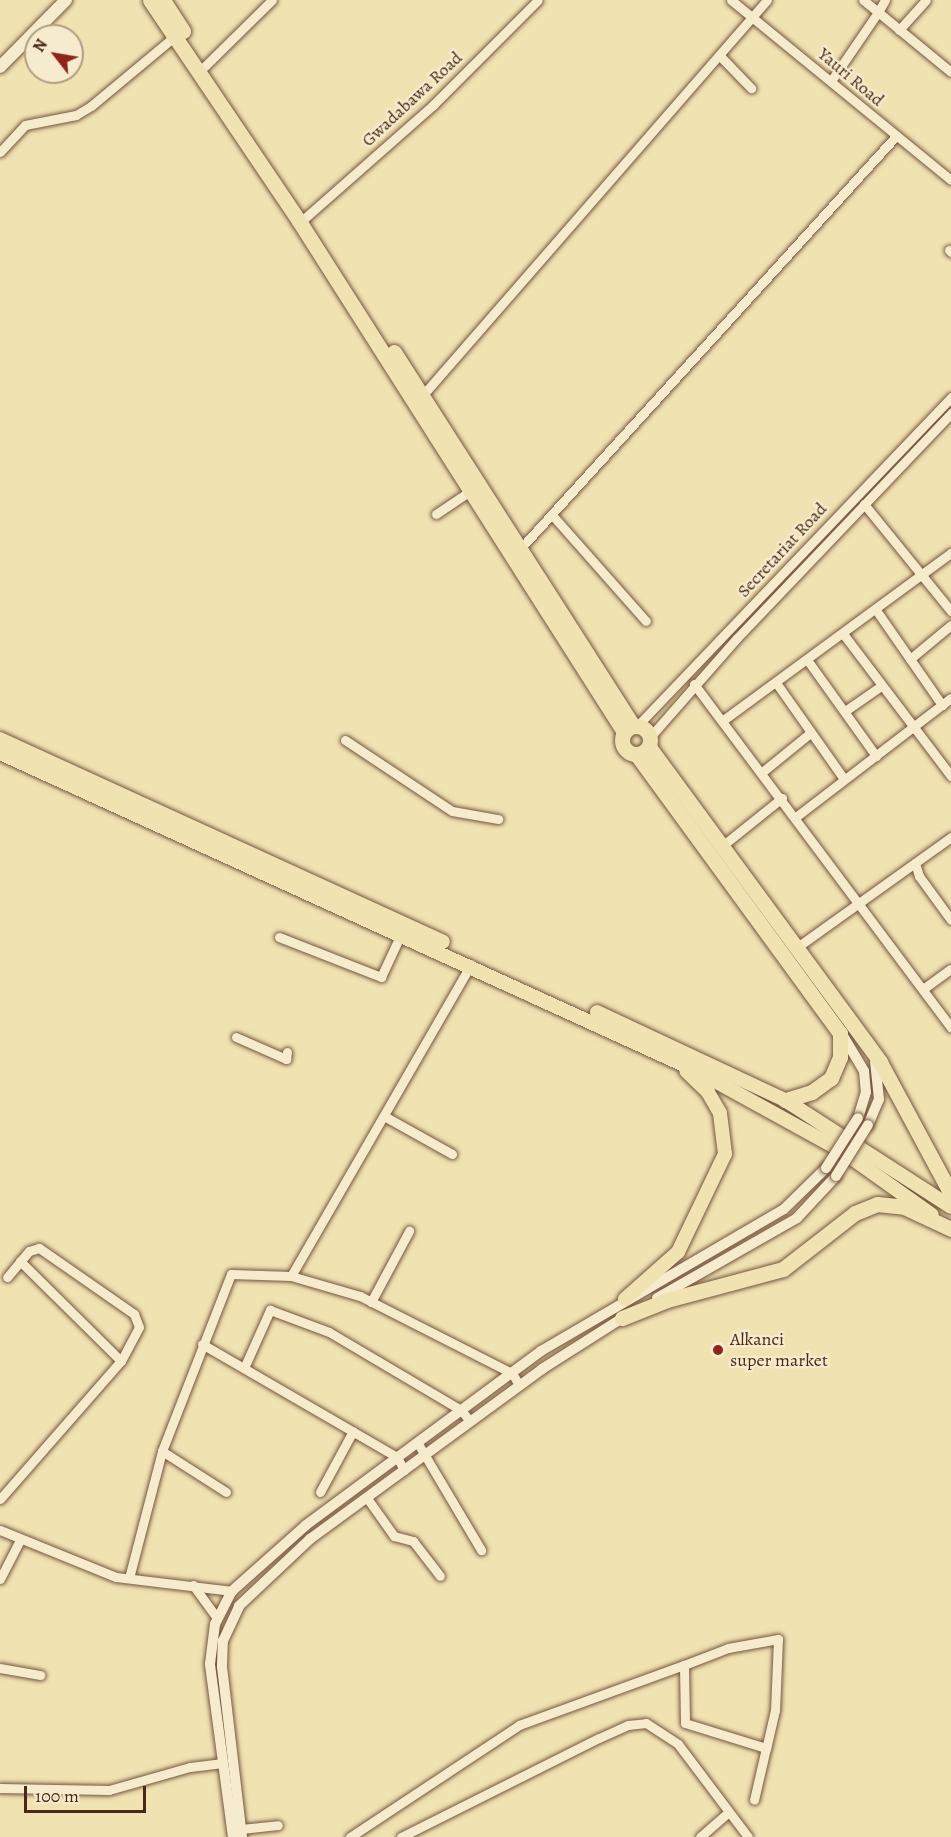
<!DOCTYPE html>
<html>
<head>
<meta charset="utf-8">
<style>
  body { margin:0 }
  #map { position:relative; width:951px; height:1837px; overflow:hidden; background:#f1e2b2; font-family:Alegreya,serif }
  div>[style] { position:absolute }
  .roads { filter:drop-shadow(0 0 2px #74563f) drop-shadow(0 0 2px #74563f) }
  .minor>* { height:9px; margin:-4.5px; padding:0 4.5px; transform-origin:4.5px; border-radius:4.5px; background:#f6eccd }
  .tertiary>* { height:10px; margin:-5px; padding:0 5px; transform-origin:5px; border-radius:5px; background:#f6eccd }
  .secondary>* { height:12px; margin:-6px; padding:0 6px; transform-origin:6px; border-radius:6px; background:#f6eccd }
  .primary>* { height:14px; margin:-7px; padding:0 7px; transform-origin:7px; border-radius:7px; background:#f1e2b2 }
  .trunk>* { height:15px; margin:-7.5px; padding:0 7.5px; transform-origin:7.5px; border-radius:7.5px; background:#f1e2b2 }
  .trunk>.ring { margin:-7.5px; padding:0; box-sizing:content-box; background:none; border:15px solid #f1e2b2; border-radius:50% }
  .bridges { filter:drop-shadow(0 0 2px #74563f) drop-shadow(0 0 2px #74563f) }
  .tertiary-bridge>* { height:10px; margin:-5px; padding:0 5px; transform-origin:5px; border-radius:5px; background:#f6eccd }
  .dots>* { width:16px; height:16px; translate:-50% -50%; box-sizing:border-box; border:3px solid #f6eccd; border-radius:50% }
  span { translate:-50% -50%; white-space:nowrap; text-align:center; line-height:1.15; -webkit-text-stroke:4.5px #f6eccd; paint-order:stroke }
  .street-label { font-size:18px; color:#4a2819 }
  .poi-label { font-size:18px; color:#4a2819 }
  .left { translate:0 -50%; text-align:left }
  .north { position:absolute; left:24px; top:24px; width:60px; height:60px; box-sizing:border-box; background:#f6eccd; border:2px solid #b19e85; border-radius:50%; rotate:301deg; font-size:16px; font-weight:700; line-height:24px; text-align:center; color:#4a2819 }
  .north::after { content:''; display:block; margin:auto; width:21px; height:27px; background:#8f2418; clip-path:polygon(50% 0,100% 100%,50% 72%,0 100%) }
  .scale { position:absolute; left:24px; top:1786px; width:122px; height:27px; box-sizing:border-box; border:3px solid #4a2819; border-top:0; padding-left:8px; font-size:18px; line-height:21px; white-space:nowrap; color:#4a2819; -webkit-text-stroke:4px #f6eccd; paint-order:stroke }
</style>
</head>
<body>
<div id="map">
  <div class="roads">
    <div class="minor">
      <div style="left:731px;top:0;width:284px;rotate:39.3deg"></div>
      <div style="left:885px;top:0;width:14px;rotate:120deg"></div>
      <div style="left:878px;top:12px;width:94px;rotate:39.4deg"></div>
      <div style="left:899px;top:30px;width:40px;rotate:-48deg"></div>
      <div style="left:720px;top:56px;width:45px;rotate:45.9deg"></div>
      <div style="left:205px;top:66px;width:94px;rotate:-44.6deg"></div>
      <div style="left:831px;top:81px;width:83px;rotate:-55.7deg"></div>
      <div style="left:878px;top:12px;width:19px;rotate:-141deg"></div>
      <div style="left:0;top:152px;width:37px;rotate:-47deg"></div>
      <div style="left:25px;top:125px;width:52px;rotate:-11.1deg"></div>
      <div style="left:76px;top:115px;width:17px;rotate:-31deg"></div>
      <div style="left:91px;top:106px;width:109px;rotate:-39.8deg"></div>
      <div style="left:305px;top:218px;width:171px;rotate:-41.4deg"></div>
      <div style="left:433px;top:105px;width:148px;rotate:-45deg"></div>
      <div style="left:949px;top:250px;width:3px;rotate:45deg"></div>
      <div style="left:422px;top:396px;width:525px;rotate:-48.94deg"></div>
      <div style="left:864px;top:504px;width:138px;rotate:50.9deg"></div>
      <div style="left:436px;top:514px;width:40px;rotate:-34deg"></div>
      <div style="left:553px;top:516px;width:140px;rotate:48.5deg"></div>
      <div style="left:520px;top:549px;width:559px;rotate:-47.68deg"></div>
      <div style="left:876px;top:610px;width:116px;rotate:55.2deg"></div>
      <div style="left:844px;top:635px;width:177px;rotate:52.8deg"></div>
      <div style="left:910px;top:659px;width:53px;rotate:-39.7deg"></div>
      <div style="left:808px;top:661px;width:117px;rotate:54.4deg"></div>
      <div style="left:694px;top:684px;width:429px;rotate:53.2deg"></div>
      <div style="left:777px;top:684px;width:116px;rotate:54.8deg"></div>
      <div style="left:845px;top:711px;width:44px;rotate:-34.8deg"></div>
      <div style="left:722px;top:721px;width:284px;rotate:-36.3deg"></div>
      <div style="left:637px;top:726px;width:455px;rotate:-46.3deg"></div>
      <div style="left:650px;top:737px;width:132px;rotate:-48.7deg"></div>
      <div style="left:737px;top:638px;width:311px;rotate:-46.4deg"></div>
      <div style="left:345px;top:740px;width:128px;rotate:33.6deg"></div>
      <div style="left:452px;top:811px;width:47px;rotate:9.9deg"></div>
      <div style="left:761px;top:773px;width:63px;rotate:-39.2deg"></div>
      <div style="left:797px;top:816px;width:194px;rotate:-37.5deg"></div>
      <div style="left:722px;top:846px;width:77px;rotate:-38.7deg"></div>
      <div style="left:915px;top:863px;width:14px;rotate:73deg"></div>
      <div style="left:919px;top:876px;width:54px;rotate:54deg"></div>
      <div style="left:279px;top:937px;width:110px;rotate:21.4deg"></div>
      <div style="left:381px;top:977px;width:47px;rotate:-65.1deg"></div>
      <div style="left:796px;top:948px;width:191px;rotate:-35.6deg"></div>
      <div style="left:923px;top:989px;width:34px;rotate:-36deg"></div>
      <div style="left:236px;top:1037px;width:55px;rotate:23.7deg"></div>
      <div style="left:286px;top:1059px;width:7px;rotate:-82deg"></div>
      <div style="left:384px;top:1116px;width:78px;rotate:29.2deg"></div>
      <div style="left:20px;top:1261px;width:142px;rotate:44.7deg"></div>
      <div style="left:291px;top:1276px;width:360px;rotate:-60deg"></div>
      <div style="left:371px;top:1302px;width:81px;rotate:-61.8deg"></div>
      <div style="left:202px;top:1344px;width:225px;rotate:30.1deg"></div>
      <div style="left:397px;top:1457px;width:15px;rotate:62deg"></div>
      <div style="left:244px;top:1368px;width:64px;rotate:-65.9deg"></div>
      <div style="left:270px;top:1310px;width:63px;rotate:20.4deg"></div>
      <div style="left:329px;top:1332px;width:153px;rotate:30.6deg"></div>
      <div style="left:461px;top:1410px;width:14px;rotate:51deg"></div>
      <div style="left:417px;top:1442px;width:126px;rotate:59.3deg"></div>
      <div style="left:162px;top:1451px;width:76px;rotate:32.6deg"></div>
      <div style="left:320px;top:1492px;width:69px;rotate:-61.6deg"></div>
      <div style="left:367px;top:1498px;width:47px;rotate:54.6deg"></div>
      <div style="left:394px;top:1536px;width:20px;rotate:15deg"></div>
      <div style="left:413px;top:1541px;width:44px;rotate:52.4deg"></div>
      <div style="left:0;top:1499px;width:184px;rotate:-48.8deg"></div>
      <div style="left:121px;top:1361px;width:38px;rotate:-62deg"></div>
      <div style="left:139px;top:1327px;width:14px;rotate:-111deg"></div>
      <div style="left:134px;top:1314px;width:116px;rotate:-145.2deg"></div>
      <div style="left:39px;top:1248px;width:10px;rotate:163deg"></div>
      <div style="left:29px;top:1251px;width:34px;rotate:130deg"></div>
      <div style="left:0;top:1530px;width:125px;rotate:22.1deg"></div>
      <div style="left:116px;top:1577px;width:117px;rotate:6.9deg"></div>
      <div style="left:129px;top:1578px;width:131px;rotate:-75.4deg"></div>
      <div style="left:162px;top:1451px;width:190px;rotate:-68.7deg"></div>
      <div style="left:231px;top:1274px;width:60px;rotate:1.9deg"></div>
      <div style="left:291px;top:1276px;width:72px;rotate:16.2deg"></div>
      <div style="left:360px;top:1296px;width:170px;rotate:26.9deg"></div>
      <div style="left:512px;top:1373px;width:14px;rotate:60deg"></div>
      <div style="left:0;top:1579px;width:44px;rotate:-62.9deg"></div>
      <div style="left:193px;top:1585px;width:41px;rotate:54deg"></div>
      <div style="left:684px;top:1665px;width:47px;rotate:-21.1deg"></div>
      <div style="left:728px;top:1648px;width:51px;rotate:-10.2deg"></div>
      <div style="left:778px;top:1639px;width:71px;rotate:92.4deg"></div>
      <div style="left:775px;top:1710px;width:39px;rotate:103deg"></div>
      <div style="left:0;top:1668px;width:41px;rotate:9.9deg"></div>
      <div style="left:0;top:1788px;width:109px;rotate:1.1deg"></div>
      <div style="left:109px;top:1790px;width:84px;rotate:-15.9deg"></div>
      <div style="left:190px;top:1767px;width:33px;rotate:-7deg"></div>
      <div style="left:241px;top:1829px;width:37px;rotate:-6deg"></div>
      <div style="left:350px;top:1837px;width:203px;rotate:-33.5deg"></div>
      <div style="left:519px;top:1725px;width:176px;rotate:-20deg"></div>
      <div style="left:684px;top:1665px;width:58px;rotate:89deg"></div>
      <div style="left:685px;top:1723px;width:85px;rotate:17.2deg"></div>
      <div style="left:766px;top:1748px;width:53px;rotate:103deg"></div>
      <div style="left:401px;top:1837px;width:221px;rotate:-26.6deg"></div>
      <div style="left:599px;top:1738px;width:32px;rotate:-24deg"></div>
      <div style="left:628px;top:1725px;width:18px;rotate:-6deg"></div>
      <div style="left:646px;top:1723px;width:38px;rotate:33deg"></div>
      <div style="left:678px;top:1744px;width:116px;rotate:53deg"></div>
      <div style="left:700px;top:1837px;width:37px;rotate:-41deg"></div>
    </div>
    <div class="tertiary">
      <div style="left:839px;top:1029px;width:49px;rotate:59.2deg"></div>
      <div style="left:864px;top:1071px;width:21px;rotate:85deg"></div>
      <div style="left:866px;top:1092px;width:27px;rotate:107deg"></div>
      <div style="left:868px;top:1125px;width:28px;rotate:-67deg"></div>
      <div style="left:879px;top:1099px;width:37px;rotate:-96deg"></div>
      <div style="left:657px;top:1298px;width:161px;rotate:-29.7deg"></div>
      <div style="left:797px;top:1218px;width:57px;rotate:-47.1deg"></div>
      <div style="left:233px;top:1837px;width:175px;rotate:-97.6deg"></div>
      <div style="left:210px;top:1664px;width:40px;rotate:-82.9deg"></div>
      <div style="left:215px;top:1624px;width:37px;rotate:-63deg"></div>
      <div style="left:232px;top:1591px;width:99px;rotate:-41.7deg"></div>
      <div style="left:306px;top:1525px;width:292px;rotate:-36.5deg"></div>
      <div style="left:541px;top:1351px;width:281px;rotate:-30.3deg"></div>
      <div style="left:784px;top:1209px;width:59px;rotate:-44.3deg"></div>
      <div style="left:242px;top:1837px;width:172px;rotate:-96.7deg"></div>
      <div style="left:222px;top:1666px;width:25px;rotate:-88deg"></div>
      <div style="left:223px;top:1641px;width:38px;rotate:-65deg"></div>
      <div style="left:239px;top:1606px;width:98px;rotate:-43.3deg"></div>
      <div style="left:310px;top:1539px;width:288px;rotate:-36.2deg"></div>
      <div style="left:542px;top:1369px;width:101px;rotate:-32.4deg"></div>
    </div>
    <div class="secondary">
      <div style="left:0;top:67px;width:94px;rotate:-45.4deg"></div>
    </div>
    <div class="primary">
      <div style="left:0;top:739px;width:487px;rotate:24.6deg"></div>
      <div style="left:0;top:753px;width:766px;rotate:24.52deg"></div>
      <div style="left:697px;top:1071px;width:166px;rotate:28.9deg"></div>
      <div style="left:842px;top:1151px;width:110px;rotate:35.4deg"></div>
      <div style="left:597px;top:1012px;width:208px;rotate:25.1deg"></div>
      <div style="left:785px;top:1100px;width:197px;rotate:32.8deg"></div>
      <div style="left:625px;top:1299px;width:71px;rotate:-41.6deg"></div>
      <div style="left:678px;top:1252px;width:109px;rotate:-64.4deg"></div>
      <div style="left:725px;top:1154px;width:41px;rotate:-97deg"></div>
      <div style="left:720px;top:1113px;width:24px;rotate:-120deg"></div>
      <div style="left:708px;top:1092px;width:30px;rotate:-136deg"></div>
    </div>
    <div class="trunk">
      <div style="left:150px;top:0;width:267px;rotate:56deg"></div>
      <div style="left:299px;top:221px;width:606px;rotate:57.54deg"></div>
      <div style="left:163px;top:0;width:37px;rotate:57deg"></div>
      <div style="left:394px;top:352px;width:444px;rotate:57.4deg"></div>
      <div class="ring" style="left:622px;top:726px;width:13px;height:13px"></div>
      <div style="left:649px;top:747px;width:391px;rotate:53.7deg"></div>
      <div style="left:880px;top:1062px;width:150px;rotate:61.7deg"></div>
      <div style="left:637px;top:755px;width:344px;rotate:53.9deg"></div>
      <div style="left:840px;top:1033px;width:24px;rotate:90deg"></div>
      <div style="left:840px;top:1057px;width:23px;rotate:113deg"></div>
      <div style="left:831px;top:1078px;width:24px;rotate:144deg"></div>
      <div style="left:812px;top:1092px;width:28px;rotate:163deg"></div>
      <div style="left:622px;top:1318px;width:48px;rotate:-21.8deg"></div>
      <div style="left:667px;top:1300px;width:120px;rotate:-15deg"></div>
      <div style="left:783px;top:1269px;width:91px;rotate:-37.9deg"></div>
      <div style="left:855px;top:1213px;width:24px;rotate:-22deg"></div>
      <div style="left:877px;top:1204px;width:27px;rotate:6deg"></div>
      <div style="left:904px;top:1207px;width:52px;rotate:25.1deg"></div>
    </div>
  </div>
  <div class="bridges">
    <div class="tertiary-bridge">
      <div style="left:826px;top:1168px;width:59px;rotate:-57.4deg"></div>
      <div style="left:836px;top:1176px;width:60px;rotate:-57.9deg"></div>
    </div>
  </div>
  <div class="dots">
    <div style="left:718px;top:1350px;background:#8f2418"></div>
  </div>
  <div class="street-label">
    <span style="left:851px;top:77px;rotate:40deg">Yauri Road</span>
    <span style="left:412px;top:99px;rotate:-43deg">Gwadabawa Road</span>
    <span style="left:782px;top:550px;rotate:-47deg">Secretariat Road</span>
  </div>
  <div class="poi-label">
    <span class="left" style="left:730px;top:1350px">Alkanci<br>super market</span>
  </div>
  <div class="north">N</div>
  <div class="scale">100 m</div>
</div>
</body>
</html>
